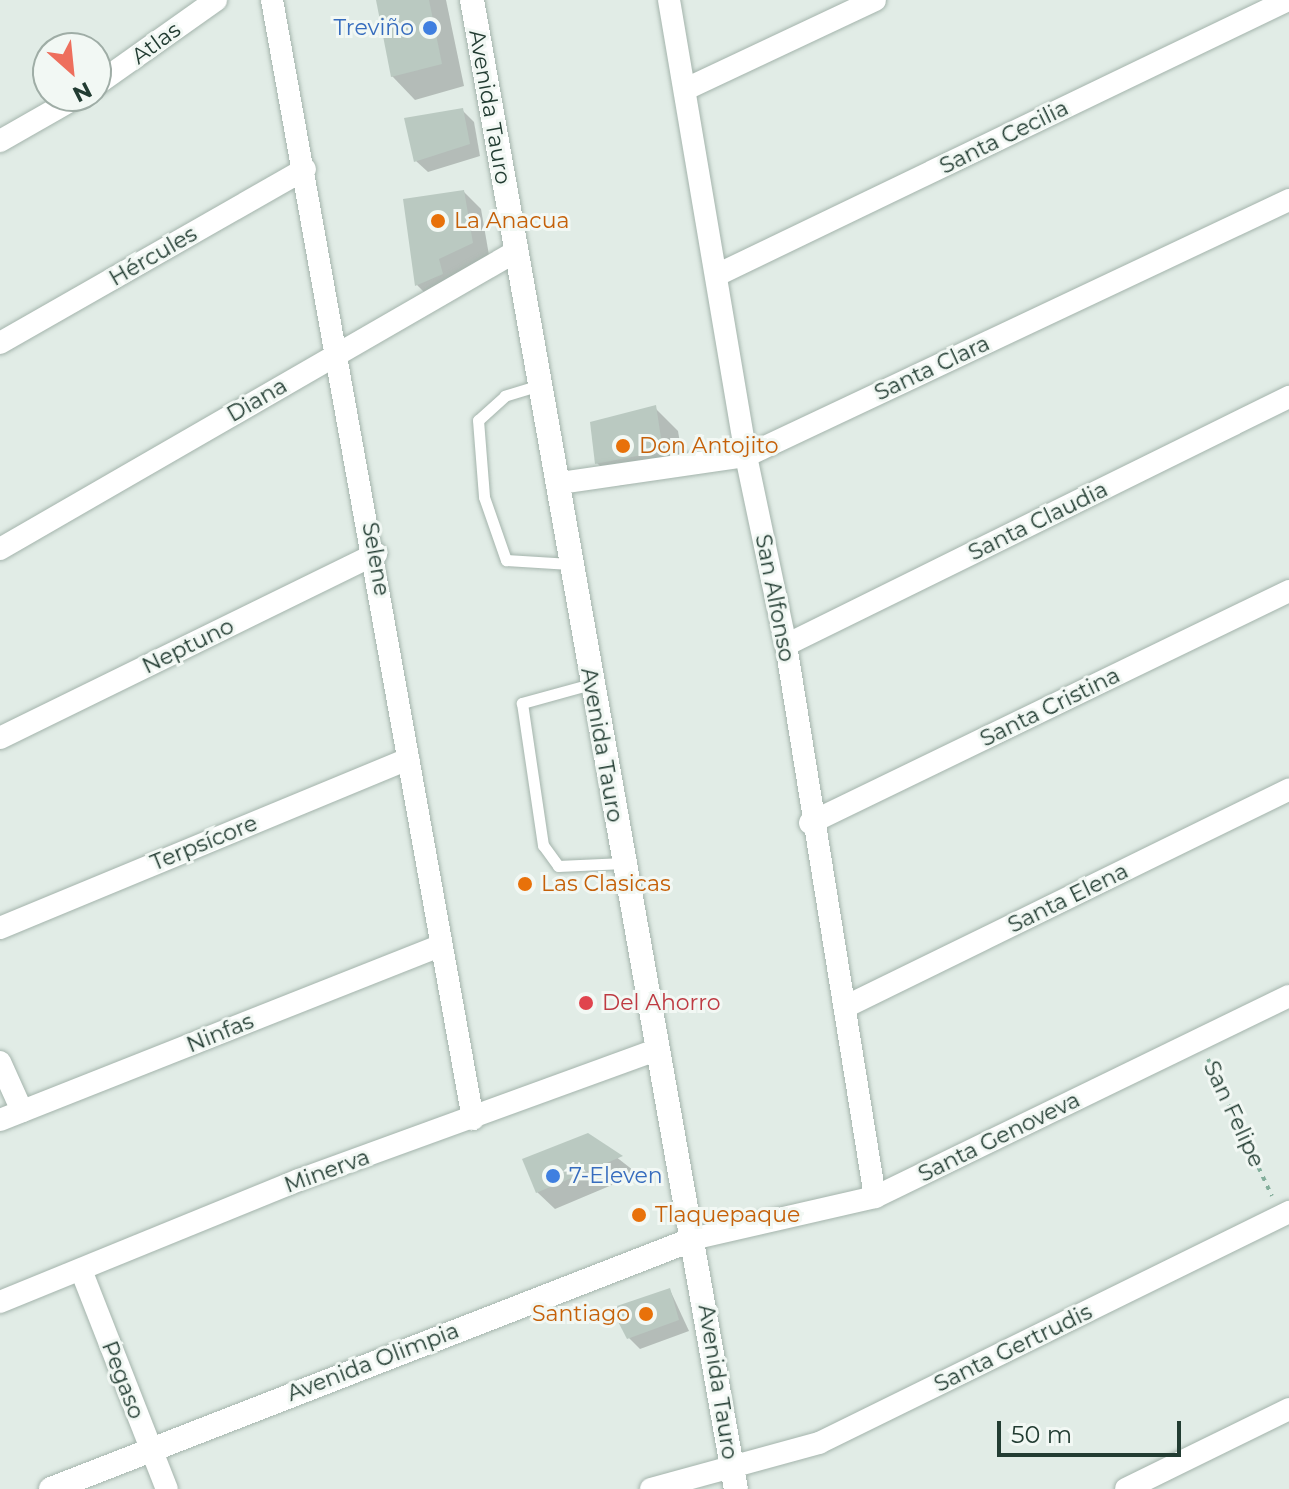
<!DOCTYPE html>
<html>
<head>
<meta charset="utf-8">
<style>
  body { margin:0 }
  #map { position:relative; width:1289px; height:1489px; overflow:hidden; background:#e1ece6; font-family:Montserrat,sans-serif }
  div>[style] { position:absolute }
  .shadow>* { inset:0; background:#0003 }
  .building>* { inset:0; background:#bac9c1 }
  .path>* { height:4px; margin-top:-2px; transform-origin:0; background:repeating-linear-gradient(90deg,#83ae9b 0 4px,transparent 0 10px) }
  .roads { filter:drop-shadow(0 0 2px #a4b4ac) drop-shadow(0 0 2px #a4b4ac) }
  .service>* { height:11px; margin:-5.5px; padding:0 5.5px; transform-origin:5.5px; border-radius:5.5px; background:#fff }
  .minor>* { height:22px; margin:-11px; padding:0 11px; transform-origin:11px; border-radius:11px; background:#fff }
  .tertiary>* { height:24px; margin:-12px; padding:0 12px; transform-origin:12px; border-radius:12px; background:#fff }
  .dots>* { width:22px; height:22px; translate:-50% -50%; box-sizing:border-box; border:4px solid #f2f8f4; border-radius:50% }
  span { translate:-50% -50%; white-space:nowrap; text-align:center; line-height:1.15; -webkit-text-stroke:6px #f2f8f4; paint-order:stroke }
  .shop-label { font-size:22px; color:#366cbe }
  .right { translate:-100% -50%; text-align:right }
  .left { translate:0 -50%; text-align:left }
  .street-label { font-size:22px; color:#223c32 }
  .food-label { font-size:22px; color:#c56008 }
  .health-label { font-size:22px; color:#be3a42 }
  .north { position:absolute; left:32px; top:32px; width:80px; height:80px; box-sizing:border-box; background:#f2f8f4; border:2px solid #9fada6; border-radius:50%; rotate:153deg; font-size:22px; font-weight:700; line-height:32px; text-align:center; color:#223c32 }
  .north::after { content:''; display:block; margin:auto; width:28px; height:36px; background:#ee6f5d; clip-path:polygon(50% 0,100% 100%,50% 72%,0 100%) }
  .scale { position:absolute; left:997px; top:1421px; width:184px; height:36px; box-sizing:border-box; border:4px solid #223c32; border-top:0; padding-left:10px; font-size:24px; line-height:28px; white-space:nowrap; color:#223c32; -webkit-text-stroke:6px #f2f8f4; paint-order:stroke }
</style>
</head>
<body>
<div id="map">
  <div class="shadow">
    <div style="clip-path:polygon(378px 0,446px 0,464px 86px,415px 100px,392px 76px)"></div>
    <div style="clip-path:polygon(462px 110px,474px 122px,480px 156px,428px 172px,416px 161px)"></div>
    <div style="clip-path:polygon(464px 192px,481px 209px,490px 261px,434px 302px,417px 285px,405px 200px)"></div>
    <div style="clip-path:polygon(655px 408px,678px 431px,685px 473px,620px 486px,597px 463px)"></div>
    <div style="clip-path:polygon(588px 1135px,638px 1174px,555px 1209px,537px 1192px)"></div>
    <div style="clip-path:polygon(670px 1290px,689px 1331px,640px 1349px,629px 1338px)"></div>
  </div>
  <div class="building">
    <div style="clip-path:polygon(376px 0,429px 0,442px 64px,391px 77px)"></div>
    <div style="clip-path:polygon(463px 108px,470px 144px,414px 162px,404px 118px)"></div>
    <div style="clip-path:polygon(464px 190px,473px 243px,439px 259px,443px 274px,415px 286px,403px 199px)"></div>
    <div style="clip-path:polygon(656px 405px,663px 451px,595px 464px,590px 422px)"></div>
    <div style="clip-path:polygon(588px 1133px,623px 1156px,536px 1193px,522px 1159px)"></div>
    <div style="clip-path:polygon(670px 1288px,679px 1320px,627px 1339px,611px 1308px)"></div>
  </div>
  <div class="path">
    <div style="left:1208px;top:1059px;width:151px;rotate:65deg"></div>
  </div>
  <div class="roads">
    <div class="service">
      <div style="left:540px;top:385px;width:37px;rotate:163deg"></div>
      <div style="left:505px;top:396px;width:36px;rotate:138deg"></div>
      <div style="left:478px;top:420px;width:77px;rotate:85.5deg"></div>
      <div style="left:484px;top:497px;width:67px;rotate:70.8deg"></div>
      <div style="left:506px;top:560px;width:64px;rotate:3.6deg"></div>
      <div style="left:591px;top:684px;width:72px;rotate:164.6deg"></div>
      <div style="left:522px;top:703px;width:144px;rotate:81.6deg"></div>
      <div style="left:543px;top:845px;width:26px;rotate:54deg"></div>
      <div style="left:558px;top:866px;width:66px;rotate:-2.6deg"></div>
    </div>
    <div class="minor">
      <div style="left:272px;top:0;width:1137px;rotate:79.82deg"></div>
      <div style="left:669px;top:0;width:462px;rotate:80.4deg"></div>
      <div style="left:746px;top:456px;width:193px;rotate:78.1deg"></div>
      <div style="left:786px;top:645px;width:559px;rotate:80.84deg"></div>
      <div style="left:96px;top:85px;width:147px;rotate:-35.3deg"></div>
      <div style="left:686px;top:89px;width:209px;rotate:-25.2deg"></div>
      <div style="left:0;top:141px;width:91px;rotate:-29.7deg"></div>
      <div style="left:719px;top:274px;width:632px;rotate:-25.71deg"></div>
      <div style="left:0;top:343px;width:351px;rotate:-29.7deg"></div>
      <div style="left:560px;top:483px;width:188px;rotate:-8.3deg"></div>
      <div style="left:746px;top:456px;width:600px;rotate:-25.24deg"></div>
      <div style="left:0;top:549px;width:595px;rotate:-29.97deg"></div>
      <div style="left:786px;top:645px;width:561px;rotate:-26.25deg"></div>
      <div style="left:0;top:738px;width:419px;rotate:-26.1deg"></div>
      <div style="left:810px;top:823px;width:532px;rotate:-25.84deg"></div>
      <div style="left:0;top:928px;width:442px;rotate:-22.5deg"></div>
      <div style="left:847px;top:1006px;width:492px;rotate:-26.1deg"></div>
      <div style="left:0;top:1062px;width:54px;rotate:65.8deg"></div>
      <div style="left:0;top:1120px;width:472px;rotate:-21.6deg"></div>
      <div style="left:696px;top:1238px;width:184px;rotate:-12.9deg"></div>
      <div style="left:875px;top:1197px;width:460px;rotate:-25.9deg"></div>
      <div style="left:81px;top:1270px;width:235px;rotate:68.6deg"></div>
      <div style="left:0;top:1302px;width:323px;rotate:-22.2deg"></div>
      <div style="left:299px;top:1180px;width:381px;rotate:-20deg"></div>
      <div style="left:651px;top:1489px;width:174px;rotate:-15.3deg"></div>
      <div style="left:819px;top:1443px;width:524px;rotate:-26.17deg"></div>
      <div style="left:1126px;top:1489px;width:182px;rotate:-26.1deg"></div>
    </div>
    <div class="tertiary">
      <div style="left:472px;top:0;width:1512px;rotate:79.95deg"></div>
      <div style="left:51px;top:1489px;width:692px;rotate:-21.26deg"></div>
    </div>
  </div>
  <div class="dots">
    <div style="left:430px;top:28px;background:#3f7fe0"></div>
    <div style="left:438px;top:221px;background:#e8710a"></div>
    <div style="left:623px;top:446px;background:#e8710a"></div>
    <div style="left:525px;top:884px;background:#e8710a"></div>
    <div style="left:586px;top:1003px;background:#e0444e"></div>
    <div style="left:553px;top:1176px;background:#3f7fe0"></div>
    <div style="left:639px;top:1215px;background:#e8710a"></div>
    <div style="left:646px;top:1314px;background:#e8710a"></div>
  </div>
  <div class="shop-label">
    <span class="right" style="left:414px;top:28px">Treviño</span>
    <span class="left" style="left:569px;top:1176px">7-Eleven</span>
  </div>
  <div class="street-label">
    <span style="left:156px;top:43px;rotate:-36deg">Atlas</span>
    <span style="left:490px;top:107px;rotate:80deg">Avenida Tauro</span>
    <span style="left:1004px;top:137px;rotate:-26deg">Santa Cecilia</span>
    <span style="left:153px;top:256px;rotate:-30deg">Hércules</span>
    <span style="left:932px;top:368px;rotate:-25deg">Santa Clara</span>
    <span style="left:257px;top:400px;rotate:-30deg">Diana</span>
    <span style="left:1038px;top:521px;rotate:-26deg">Santa Claudia</span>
    <span style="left:376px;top:559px;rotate:80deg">Selene</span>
    <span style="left:775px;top:598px;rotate:79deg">San Alfonso</span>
    <span style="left:188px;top:646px;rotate:-26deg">Neptuno</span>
    <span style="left:1050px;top:707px;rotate:-26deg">Santa Cristina</span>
    <span style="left:602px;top:745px;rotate:80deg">Avenida Tauro</span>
    <span style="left:204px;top:843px;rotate:-22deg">Terpsícore</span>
    <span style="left:1068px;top:898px;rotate:-26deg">Santa Elena</span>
    <span style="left:220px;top:1033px;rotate:-22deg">Ninfas</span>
    <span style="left:1234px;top:1114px;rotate:65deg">San Felipe</span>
    <span style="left:999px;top:1137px;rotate:-26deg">Santa Genoveva</span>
    <span style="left:327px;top:1171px;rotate:-20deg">Minerva</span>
    <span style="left:1013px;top:1348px;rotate:-26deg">Santa Gertrudis</span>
    <span style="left:373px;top:1362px;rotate:-21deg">Avenida Olimpia</span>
    <span style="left:123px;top:1380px;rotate:69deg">Pegaso</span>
    <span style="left:718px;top:1382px;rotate:81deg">Avenida Tauro</span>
  </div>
  <div class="food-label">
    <span class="left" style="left:454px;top:221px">La Anacua</span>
    <span class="left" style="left:639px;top:446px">Don Antojito</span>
    <span class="left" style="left:541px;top:884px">Las Clasicas</span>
    <span class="left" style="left:655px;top:1215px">Tlaquepaque</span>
    <span class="right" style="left:630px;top:1314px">Santiago</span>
  </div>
  <div class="health-label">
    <span class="left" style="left:602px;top:1003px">Del Ahorro</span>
  </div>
  <div class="north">N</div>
  <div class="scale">50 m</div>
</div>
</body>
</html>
